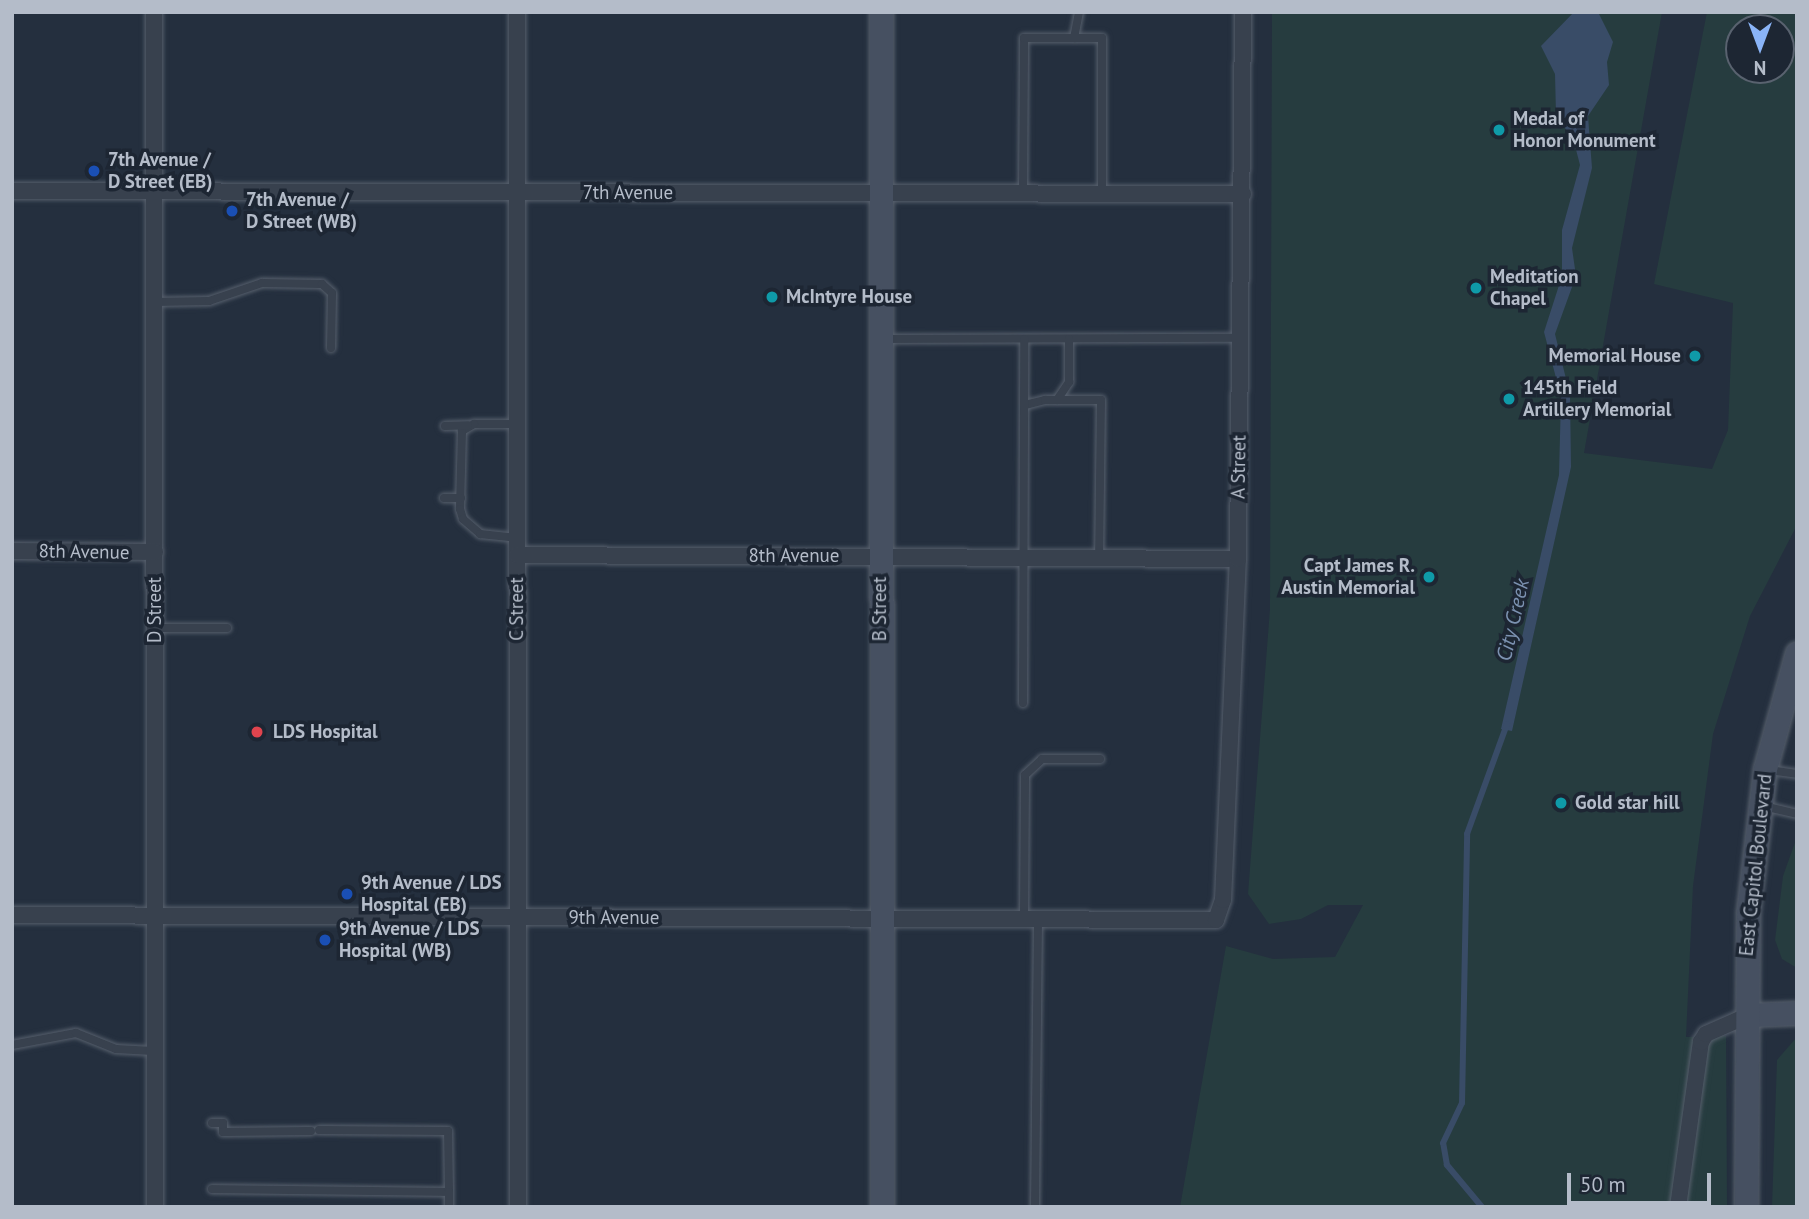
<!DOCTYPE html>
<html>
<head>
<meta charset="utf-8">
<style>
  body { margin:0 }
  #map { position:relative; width:1809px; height:1219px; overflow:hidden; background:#242f3e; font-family:"PT Sans",sans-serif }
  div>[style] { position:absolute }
  .green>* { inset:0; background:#263c3f }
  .water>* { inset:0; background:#394c67 }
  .stream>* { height:6px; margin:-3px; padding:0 3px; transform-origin:3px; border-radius:3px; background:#394c67 }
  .roads { filter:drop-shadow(0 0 2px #565f6c) drop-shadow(0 0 2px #565f6c) }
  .lane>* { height:8px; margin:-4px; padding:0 4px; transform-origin:4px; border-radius:4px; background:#38414e }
  .street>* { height:16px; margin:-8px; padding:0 8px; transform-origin:8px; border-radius:8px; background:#38414e }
  .secondary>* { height:23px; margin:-11.5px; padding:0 11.5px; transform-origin:11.5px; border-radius:11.5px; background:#465061 }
  .dots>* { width:19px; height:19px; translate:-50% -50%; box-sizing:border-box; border:4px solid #1d2633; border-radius:50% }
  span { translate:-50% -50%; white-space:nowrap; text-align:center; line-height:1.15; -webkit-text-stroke:7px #1d2633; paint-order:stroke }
  .poi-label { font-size:19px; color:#b4bcc9; font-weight:700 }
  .left { translate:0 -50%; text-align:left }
  .right { translate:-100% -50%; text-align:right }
  .street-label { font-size:19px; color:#b4bcc9 }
  .water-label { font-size:21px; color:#7c92b1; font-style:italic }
  .frame { position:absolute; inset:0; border:14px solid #b4bcc9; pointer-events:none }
  .north { position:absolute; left:1725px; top:14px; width:70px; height:70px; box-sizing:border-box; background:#1d2633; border:2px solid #59626f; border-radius:50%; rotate:180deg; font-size:19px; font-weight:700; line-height:28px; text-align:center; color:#b4bcc9 }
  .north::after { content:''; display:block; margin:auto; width:24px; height:32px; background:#8ab4f8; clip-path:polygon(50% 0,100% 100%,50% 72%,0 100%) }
  .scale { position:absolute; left:1567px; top:1173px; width:144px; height:32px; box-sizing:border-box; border:4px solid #b4bcc9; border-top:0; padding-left:9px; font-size:21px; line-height:24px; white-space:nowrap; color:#b4bcc9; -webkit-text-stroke:5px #1d2633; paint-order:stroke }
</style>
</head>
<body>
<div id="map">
  <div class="green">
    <div style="clip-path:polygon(evenodd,1272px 12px,1662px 12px,1584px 453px,1712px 469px,1728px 430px,1733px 303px,1654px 284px,1707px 12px,1797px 12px,1797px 525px,1750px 616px,1713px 734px,1693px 886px,1686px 1037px,1726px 1036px,1727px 1207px,1180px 1207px,1226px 946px,1273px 959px,1335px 957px,1363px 905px,1328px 905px,1301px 919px,1269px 924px,1248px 894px,1270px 609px,1272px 12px,1739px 28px,1781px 28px,1781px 70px,1739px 70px,1739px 28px)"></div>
    <div style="clip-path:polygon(1797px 837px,1797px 968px,1782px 959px,1775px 940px,1783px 876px)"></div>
    <div style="clip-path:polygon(1797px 1037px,1797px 1207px,1772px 1207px,1777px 1060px)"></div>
  </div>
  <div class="water">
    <div style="clip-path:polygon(1574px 12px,1599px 14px,1613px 42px,1607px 62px,1609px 85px,1588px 116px,1592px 168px,1572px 248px,1576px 276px,1555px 334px,1570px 395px,1571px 467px,1512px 731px,1501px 729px,1559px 475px,1561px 397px,1544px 332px,1562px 276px,1562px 230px,1580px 165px,1574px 142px,1556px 114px,1555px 74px,1541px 46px)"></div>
  </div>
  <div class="stream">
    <div style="left:1482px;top:1207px;width:55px;rotate:-129.8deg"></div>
    <div style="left:1447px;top:1165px;width:22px;rotate:-100deg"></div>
    <div style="left:1443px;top:1143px;width:44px;rotate:-64.6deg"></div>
    <div style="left:1462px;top:1103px;width:269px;rotate:-88.9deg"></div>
    <div style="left:1467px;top:834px;width:117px;rotate:-70deg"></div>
  </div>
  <div class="roads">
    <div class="lane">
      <div style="left:1074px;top:38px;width:26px;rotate:-79deg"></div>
      <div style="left:1023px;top:193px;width:155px;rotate:-89.6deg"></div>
      <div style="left:1024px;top:38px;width:78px"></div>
      <div style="left:1102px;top:38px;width:155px;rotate:90deg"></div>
      <div style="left:154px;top:302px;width:55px;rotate:-1deg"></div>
      <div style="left:209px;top:301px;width:56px;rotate:-18.8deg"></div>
      <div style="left:262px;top:283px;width:60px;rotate:1deg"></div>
      <div style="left:322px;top:284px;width:13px;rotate:42deg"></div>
      <div style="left:332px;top:293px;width:55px;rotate:91deg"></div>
      <div style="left:883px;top:339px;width:358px;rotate:-0.2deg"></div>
      <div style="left:1057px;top:400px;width:22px;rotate:-56deg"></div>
      <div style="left:1069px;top:382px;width:43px;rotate:-90deg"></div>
      <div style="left:1025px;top:405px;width:21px;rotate:-14deg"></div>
      <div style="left:1045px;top:400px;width:56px"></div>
      <div style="left:1101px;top:400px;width:157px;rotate:90.7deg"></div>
      <div style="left:517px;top:424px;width:43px;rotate:180deg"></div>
      <div style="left:474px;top:424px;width:14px;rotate:150deg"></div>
      <div style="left:462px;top:431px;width:78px;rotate:91.5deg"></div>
      <div style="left:460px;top:509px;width:10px;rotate:73deg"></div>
      <div style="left:463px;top:519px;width:23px;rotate:41deg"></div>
      <div style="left:480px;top:534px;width:37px;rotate:6deg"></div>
      <div style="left:445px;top:426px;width:23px;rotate:-2deg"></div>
      <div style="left:444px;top:498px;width:17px"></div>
      <div style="left:156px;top:628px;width:71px"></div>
      <div style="left:1023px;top:703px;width:364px;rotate:-89.8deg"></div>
      <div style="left:1769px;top:770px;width:28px;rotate:8deg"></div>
      <div style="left:1763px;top:806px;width:35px;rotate:13deg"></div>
      <div style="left:1024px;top:919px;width:144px;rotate:-89.6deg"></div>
      <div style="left:1025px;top:775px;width:23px;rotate:-43deg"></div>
      <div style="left:1042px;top:759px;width:58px"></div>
      <div style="left:12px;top:1045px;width:65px;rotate:-10.6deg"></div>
      <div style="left:76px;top:1033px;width:43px;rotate:21.8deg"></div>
      <div style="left:116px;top:1049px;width:37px;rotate:3deg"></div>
      <div style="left:212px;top:1123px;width:11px"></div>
      <div style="left:223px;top:1123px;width:9px;rotate:90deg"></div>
      <div style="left:223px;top:1132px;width:88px;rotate:-0.7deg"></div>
      <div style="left:212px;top:1189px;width:237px;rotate:0.7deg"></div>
      <div style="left:449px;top:1192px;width:61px;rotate:-90.9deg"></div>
      <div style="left:448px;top:1131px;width:129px;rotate:-179.6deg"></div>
      <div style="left:449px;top:1192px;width:15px;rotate:90deg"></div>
      <div style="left:1035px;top:1207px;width:288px;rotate:-89.4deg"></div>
    </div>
    <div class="street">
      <div style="left:154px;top:12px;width:1195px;rotate:89.95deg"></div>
      <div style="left:517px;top:12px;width:1195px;rotate:89.95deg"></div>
      <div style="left:12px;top:191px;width:1231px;rotate:0.14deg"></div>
      <div style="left:12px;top:551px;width:143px;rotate:0.4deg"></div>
      <div style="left:517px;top:555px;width:721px;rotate:0.32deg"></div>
      <div style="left:12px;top:915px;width:1204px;rotate:0.24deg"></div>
      <div style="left:1216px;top:920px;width:21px;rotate:-71deg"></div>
      <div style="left:1223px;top:900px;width:341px;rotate:-87.5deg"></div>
      <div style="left:1238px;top:559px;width:547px;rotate:-89.48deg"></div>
      <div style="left:1678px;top:1207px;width:167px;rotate:-82.1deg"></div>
      <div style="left:1701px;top:1042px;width:9px;rotate:-58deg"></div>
      <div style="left:1706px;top:1034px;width:47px;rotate:-23.8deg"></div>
    </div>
    <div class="secondary">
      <div style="left:881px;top:12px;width:1195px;rotate:89.95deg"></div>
      <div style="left:1749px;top:1015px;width:48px;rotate:-2.4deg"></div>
      <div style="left:1746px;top:1207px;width:294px;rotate:-89.6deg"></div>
      <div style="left:1748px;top:913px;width:145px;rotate:-83.3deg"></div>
      <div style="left:1765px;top:769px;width:120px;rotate:-74.6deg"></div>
    </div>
  </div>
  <div class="dots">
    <div style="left:1499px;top:130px;background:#0f9aa8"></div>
    <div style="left:94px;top:171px;background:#1a4fb4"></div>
    <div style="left:232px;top:211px;background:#1a4fb4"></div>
    <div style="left:1476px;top:288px;background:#0f9aa8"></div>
    <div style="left:772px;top:297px;background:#0f9aa8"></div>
    <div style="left:1695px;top:356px;background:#0f9aa8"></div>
    <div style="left:1509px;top:399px;background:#0f9aa8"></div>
    <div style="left:1429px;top:577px;background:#0f9aa8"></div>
    <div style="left:257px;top:732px;background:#e0444e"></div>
    <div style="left:1561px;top:803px;background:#0f9aa8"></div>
    <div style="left:347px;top:894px;background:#1a4fb4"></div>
    <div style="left:325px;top:940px;background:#1a4fb4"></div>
  </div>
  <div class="poi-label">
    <span class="left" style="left:1513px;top:130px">Medal of<br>Honor Monument</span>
    <span class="left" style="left:108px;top:171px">7th Avenue /<br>D Street (EB)</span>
    <span class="left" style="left:246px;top:211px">7th Avenue /<br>D Street (WB)</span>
    <span class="left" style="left:1490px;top:288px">Meditation<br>Chapel</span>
    <span class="left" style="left:786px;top:297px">McIntyre House</span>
    <span class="right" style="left:1681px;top:356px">Memorial House</span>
    <span class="left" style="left:1523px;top:399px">145th Field<br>Artillery Memorial</span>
    <span class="right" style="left:1415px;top:577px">Capt James R.<br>Austin Memorial</span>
    <span class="left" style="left:273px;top:732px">LDS Hospital</span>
    <span class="left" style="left:1575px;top:803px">Gold star hill</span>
    <span class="left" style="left:361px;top:894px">9th Avenue / LDS<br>Hospital (EB)</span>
    <span class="left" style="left:339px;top:940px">9th Avenue / LDS<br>Hospital (WB)</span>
  </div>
  <div class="street-label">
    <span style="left:628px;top:193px">7th Avenue</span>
    <span style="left:1239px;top:467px;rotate:-89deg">A Street</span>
    <span style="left:84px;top:552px;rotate:1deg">8th Avenue</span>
    <span style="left:794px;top:556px">8th Avenue</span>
    <span style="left:517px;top:609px;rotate:-90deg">C Street</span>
    <span style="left:880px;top:609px;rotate:-90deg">B Street</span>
    <span style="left:155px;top:610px;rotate:-90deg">D Street</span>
    <span style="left:1756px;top:865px;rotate:-84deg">East Capitol Boulevard</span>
    <span style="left:614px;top:918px">9th Avenue</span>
  </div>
  <div class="water-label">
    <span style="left:1513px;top:620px;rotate:-77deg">City Creek</span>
  </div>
  <div class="frame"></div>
  <div class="north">N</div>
  <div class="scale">50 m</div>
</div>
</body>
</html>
